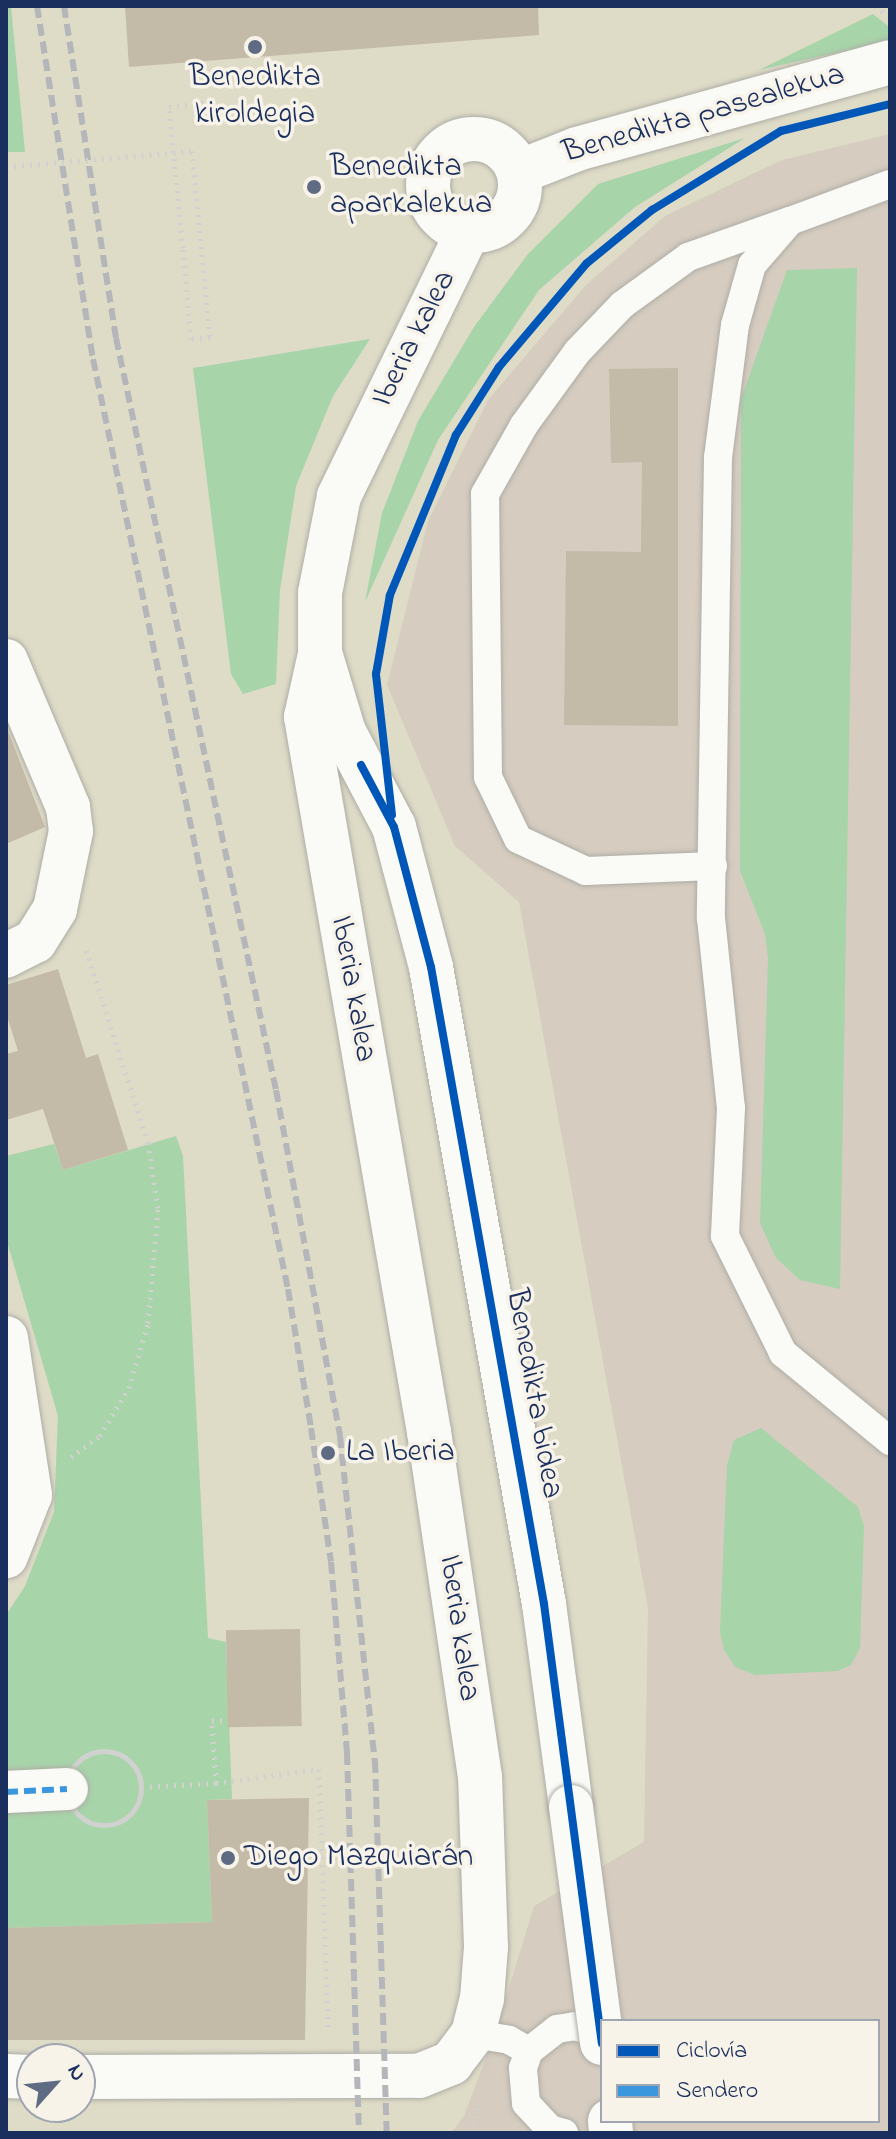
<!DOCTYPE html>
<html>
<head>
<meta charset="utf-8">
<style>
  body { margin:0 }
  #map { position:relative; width:896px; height:2139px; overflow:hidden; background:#dedbc7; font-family:"Indie Flower",sans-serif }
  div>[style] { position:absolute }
  .industrial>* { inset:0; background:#d6ccc0 }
  .green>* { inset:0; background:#a8d4aa }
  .building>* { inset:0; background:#c3baa7; transform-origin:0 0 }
  .path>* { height:5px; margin-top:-2.5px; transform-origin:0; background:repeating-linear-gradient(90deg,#d1d1cf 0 2px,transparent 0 8px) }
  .path>.ring { margin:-2.5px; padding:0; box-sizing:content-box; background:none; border:5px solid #d1d1cf; border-radius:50% }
  .roads { filter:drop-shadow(0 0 2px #aeada5) drop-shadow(0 0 2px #aeada5) }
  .service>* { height:28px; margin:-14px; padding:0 14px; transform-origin:14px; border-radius:14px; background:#fafaf7 }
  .pedestrian>* { height:42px; margin:-21px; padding:0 21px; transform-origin:21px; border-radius:21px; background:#fafaf7 }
  .minor>* { height:44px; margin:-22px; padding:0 22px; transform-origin:22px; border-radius:22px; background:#fafaf7 }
  .minor>.ring { margin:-22px; padding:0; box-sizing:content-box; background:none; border:44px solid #fafaf7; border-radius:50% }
  .rail>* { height:6px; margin-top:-3px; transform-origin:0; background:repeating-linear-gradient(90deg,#b4b6b9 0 12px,transparent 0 18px) }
  .path-bridge>* { height:5px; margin-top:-2.5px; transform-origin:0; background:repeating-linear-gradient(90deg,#d1d1cf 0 2px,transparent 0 8px) }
  .bridges { filter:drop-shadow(0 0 2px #aeada5) drop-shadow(0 0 2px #aeada5) }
  .minor-bridge>* { height:44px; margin:-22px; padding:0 22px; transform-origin:22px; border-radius:22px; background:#fafaf7 }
  .quiet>* { height:6px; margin-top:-3px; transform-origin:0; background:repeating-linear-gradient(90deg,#3a97de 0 12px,transparent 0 18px) }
  .cycleway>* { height:8px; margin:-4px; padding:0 4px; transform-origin:4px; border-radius:4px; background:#0057b8 }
  .dots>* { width:22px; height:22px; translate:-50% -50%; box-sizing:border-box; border:4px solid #f7f3e8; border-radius:50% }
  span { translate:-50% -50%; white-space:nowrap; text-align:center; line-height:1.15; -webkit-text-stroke:7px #f7f3e8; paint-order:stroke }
  .poi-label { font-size:32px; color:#1b2f5e }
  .left { translate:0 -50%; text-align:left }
  .street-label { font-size:32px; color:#1b2f5e }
  .frame { position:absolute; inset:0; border:8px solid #1b2f5e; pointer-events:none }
  .legend { position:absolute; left:600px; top:2019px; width:280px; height:104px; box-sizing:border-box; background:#f7f3e8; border:2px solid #9fa5b1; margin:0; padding:10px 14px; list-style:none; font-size:24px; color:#1b2f5e }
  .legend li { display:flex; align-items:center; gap:16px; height:40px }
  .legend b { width:40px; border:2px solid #9fa5b1 }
  .north { position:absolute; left:16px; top:2043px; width:80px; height:80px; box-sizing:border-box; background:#f7f3e8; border:2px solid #9fa5b1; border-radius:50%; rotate:63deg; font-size:22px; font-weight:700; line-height:32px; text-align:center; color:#1b2f5e }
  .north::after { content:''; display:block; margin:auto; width:28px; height:36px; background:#5f6b83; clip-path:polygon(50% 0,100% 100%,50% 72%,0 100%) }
</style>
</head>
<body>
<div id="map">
  <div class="industrial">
    <div style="clip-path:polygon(evenodd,890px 134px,890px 2133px,451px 2133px,464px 2116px,495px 2034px,534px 1906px,644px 1842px,648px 1608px,519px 902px,455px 846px,387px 685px,428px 521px,488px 400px,586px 285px,665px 216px,782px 160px,890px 134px,602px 2021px,878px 2021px,878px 2121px,602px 2121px,602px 2021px)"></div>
  </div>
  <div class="green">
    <div style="clip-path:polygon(6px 6px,11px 6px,25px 152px,6px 152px)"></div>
    <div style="clip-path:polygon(873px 14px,888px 26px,890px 41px,759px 70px)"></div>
    <div style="clip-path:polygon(745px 138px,635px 207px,539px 290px,438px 440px,365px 602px,382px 513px,418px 421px,474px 327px,528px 254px,598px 184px)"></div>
    <div style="clip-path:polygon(857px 268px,857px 269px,840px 1289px,800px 1280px,776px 1258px,760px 1223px,768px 958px,765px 934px,740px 871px,741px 399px,787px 270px)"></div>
    <div style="clip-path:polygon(370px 339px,333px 396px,296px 486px,280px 590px,276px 684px,243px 694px,231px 674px,193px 368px)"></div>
    <div style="clip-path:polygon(176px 1136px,183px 1156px,208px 1638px,226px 1642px,232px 1799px,207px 1800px,212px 1922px,6px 1928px,6px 1615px,25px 1586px,54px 1512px,58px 1416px,6px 1238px,6px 1156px,54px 1144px,63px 1170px)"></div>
    <div style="clip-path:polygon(761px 1428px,858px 1507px,864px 1526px,860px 1648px,851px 1665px,838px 1671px,755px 1675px,735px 1667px,724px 1650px,720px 1632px,727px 1465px,734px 1440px)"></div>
  </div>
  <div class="building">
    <div style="clip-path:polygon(125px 6px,538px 6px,539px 35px,129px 67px)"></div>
    <div style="clip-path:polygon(678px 368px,678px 726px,564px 725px,566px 551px,641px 552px,642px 462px,611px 463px,609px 369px)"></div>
    <div style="clip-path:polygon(6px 726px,45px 827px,6px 844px)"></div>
    <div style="clip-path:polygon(58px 969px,86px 1058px,98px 1054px,128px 1150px,63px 1170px,43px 1109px,6px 1120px,6px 1054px,18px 1051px,6px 1013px,6px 985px)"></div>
    <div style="left:300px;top:1629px;width:97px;height:74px;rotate:89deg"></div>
    <div style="clip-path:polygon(309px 1798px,305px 2040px,6px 2040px,6px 1928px,212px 1922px,207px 1800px)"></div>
  </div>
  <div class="path">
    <div style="left:875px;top:6px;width:16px;rotate:40deg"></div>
    <div style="left:183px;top:248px;width:142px;rotate:-95.7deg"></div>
    <div style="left:169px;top:107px;width:47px;rotate:-7.3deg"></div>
    <div style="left:71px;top:1457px;width:36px;rotate:-36deg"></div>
    <div style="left:100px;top:1436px;width:56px;rotate:-58.9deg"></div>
    <div style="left:129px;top:1388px;width:68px;rotate:-73.7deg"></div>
    <div style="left:148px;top:1323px;width:115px;rotate:-85deg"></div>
    <div style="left:158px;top:1208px;width:66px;rotate:-98.7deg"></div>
    <div style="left:148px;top:1143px;width:206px;rotate:-107.8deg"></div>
    <div class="ring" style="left:67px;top:1751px;width:69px;height:69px"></div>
    <div style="left:216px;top:1783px;width:104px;rotate:-7.7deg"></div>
    <div style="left:319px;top:1769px;width:261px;rotate:88deg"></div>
    <div style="left:142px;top:1787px;width:74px;rotate:-3.1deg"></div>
    <div style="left:216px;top:1783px;width:62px;rotate:-93.7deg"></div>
    <div style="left:212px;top:1721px;width:16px;rotate:-4deg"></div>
    <div style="left:470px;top:2133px;width:34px;rotate:-73deg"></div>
  </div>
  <div class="roads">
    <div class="service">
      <div style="left:890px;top:184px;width:107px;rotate:159.7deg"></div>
      <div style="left:790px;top:221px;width:58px;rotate:130.8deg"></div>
      <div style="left:752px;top:265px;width:62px;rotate:105.8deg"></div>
      <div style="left:735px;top:325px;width:133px;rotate:97.3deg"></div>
      <div style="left:718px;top:457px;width:461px;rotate:90.9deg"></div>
      <div style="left:711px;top:918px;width:191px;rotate:84deg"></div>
      <div style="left:731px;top:1108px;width:128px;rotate:92.7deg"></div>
      <div style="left:725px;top:1236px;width:131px;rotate:63.6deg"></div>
      <div style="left:783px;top:1353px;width:139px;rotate:39.4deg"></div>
      <div style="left:713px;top:866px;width:127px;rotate:177.7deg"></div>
      <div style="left:586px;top:871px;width:75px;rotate:-154.8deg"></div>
      <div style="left:518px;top:839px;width:69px;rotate:-115.8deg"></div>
      <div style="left:488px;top:777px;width:283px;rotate:-90.6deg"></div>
      <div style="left:485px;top:494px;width:79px;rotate:-60.5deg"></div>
      <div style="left:524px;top:425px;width:90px;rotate:-54deg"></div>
      <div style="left:577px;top:352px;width:65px;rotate:-46.2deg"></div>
      <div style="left:622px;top:305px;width:82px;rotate:-36deg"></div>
      <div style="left:688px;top:257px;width:107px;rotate:-19.6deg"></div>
      <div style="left:473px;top:2034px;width:36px;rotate:9deg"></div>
      <div style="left:509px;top:2040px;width:23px;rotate:29deg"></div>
      <div style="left:564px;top:2133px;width:15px;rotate:-164deg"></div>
      <div style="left:550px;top:2129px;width:35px;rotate:-133deg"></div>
      <div style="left:526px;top:2103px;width:35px;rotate:-95deg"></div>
      <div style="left:523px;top:2068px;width:18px;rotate:-71deg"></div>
      <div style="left:529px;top:2051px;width:36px;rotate:-38deg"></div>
      <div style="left:557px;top:2029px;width:18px;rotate:-9deg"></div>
      <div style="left:575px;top:2026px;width:28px;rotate:17deg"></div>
    </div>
    <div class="pedestrian">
      <div style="left:6px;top:1792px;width:61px;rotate:-2.8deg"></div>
    </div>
    <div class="minor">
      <div class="ring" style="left:428px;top:139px;width:48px;height:48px"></div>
      <div style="left:519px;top:172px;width:62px;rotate:-21.6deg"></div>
      <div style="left:577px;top:149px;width:325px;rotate:-15.5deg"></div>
      <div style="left:321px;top:656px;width:79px;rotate:73.2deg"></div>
      <div style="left:344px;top:732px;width:107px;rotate:62.2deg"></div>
      <div style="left:394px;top:827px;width:145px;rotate:75.2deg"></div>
      <div style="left:431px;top:967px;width:647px;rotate:79.94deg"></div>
      <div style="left:544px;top:1604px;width:205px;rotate:82.4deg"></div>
      <div style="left:6px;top:661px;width:159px;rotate:67deg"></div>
      <div style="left:68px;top:807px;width:24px;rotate:83deg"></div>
      <div style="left:71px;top:831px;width:80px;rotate:101.6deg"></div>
      <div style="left:55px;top:909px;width:38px;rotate:122deg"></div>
      <div style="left:35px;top:941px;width:33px;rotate:153deg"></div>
      <div style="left:6px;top:1338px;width:159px;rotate:81.3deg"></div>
      <div style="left:30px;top:1495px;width:66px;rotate:111.5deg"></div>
      <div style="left:6px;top:2076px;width:26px;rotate:2deg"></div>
      <div style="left:80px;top:2077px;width:339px;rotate:-0.2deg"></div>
      <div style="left:419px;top:2076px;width:35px;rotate:-22deg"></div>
      <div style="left:451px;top:2063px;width:36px;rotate:-53deg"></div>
      <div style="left:473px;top:2034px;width:36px;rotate:-76deg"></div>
      <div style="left:482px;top:1999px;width:52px;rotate:-85.6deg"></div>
      <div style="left:486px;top:1947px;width:170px;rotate:-92deg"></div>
      <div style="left:480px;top:1777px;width:349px;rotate:-98.4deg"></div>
      <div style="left:429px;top:1432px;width:726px;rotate:-99.76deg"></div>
      <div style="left:306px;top:717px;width:65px;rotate:-77.5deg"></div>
      <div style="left:320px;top:654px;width:61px;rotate:-90deg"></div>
      <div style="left:320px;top:593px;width:99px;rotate:-78.9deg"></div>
      <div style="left:339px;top:496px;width:294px;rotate:-64deg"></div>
    </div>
  </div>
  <div class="rail">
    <div style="left:37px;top:6px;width:357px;rotate:81deg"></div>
    <div style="left:93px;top:359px;width:950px;rotate:78.16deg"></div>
    <div style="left:288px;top:1289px;width:141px;rotate:80.6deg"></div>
    <div style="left:311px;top:1428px;width:135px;rotate:81.5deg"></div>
    <div style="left:331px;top:1562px;width:192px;rotate:85.2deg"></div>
    <div style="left:347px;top:1753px;width:380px;rotate:88.2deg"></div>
    <div style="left:64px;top:6px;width:336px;rotate:81.1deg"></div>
    <div style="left:116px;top:338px;width:769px;rotate:77.99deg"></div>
    <div style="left:276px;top:1090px;width:352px;rotate:79.5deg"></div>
    <div style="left:340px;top:1436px;width:327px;rotate:83.9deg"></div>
    <div style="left:375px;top:1761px;width:372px;rotate:88.2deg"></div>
  </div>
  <div class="path-bridge">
    <div style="left:6px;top:167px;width:187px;rotate:-4.9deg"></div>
    <div style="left:192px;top:151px;width:187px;rotate:84.5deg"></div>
    <div style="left:210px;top:337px;width:19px;rotate:174deg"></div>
    <div style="left:191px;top:339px;width:91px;rotate:-95deg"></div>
  </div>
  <div class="bridges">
    <div class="minor-bridge">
      <div style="left:571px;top:1807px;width:238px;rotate:82.5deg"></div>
      <div style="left:610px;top:2121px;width:12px;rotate:85deg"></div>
    </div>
  </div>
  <div class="quiet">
    <div style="left:6px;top:1792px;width:61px;rotate:-2.8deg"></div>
  </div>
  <div class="cycleway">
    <div style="left:361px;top:765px;width:70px;rotate:62deg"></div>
    <div style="left:394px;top:827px;width:145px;rotate:75.2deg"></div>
    <div style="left:431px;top:967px;width:647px;rotate:79.94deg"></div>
    <div style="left:544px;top:1604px;width:443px;rotate:82.5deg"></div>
    <div style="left:392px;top:815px;width:142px;rotate:-96.5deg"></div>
    <div style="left:376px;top:674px;width:80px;rotate:-80deg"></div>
    <div style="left:390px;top:595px;width:173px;rotate:-67.6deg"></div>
    <div style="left:456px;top:435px;width:80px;rotate:-57.7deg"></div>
    <div style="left:499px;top:367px;width:136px;rotate:-49.8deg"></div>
    <div style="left:587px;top:263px;width:84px;rotate:-39.2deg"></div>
    <div style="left:652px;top:210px;width:151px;rotate:-31.5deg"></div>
    <div style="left:781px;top:131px;width:112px;rotate:-13.9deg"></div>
  </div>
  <div class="dots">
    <div style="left:255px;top:47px;background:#5f6b83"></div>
    <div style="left:314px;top:187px;background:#5f6b83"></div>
    <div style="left:328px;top:1453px;background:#5f6b83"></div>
    <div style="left:228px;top:1858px;background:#5f6b83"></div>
  </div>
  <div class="poi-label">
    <span style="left:255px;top:97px">Benedikta<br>kiroldegia</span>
    <span class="left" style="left:330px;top:187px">Benedikta<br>aparkalekua</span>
    <span class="left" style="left:346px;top:1453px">La Iberia</span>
    <span class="left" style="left:244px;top:1858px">Diego Mazquiarán</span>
  </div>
  <div class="street-label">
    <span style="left:704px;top:115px;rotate:-16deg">Benedikta pasealekua</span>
    <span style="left:415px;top:339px;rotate:-63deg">Iberia kalea</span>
    <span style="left:352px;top:989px;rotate:80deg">Iberia kalea</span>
    <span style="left:533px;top:1394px;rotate:80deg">Benedikta bidea</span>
    <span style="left:458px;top:1628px;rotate:82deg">Iberia kalea</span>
  </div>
  <div class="frame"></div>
  <ul class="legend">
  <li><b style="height:10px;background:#0057b8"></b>Ciclovía</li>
  <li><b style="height:10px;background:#3a97de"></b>Sendero</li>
  </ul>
  <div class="north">N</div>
</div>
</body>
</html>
